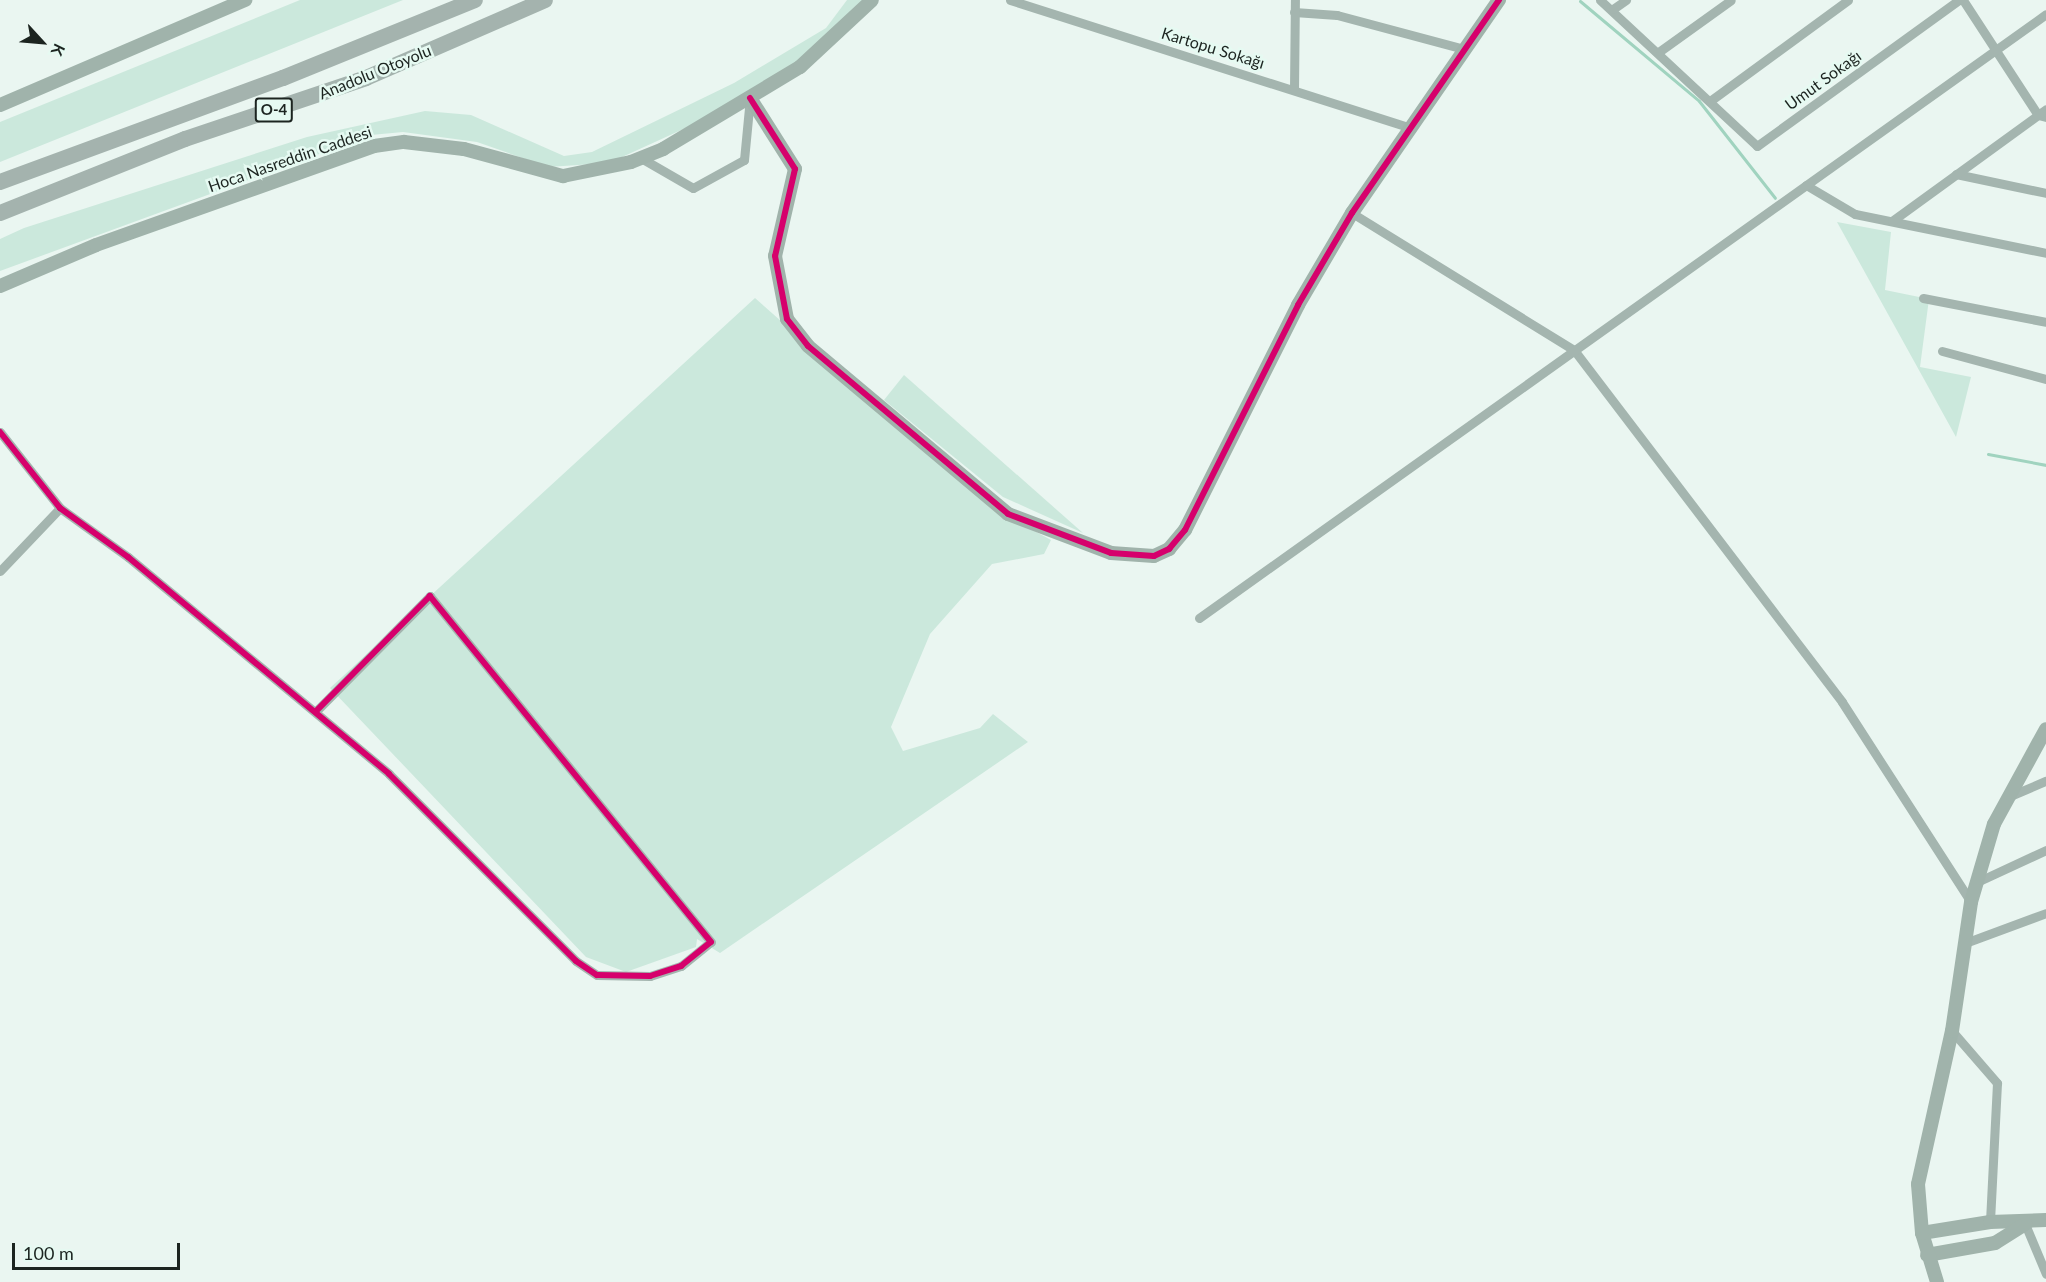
<!DOCTYPE html>
<html>
<head>
<meta charset="utf-8">
<style>
  body { margin:0 }
  #map { position:relative; width:2046px; height:1282px; overflow:hidden; background:#eaf6f1; font-family:Lato,sans-serif }
  div>[style] { position:absolute }
  .green>* { inset:0; background:#cbe8dc }
  .stream>* { height:3px; margin:-1.5px; padding:0 1.5px; transform-origin:1.5px; border-radius:1.5px; background:#a0d3bf }
  .street>* { height:9px; margin:-4.5px; padding:0 4.5px; transform-origin:4.5px; border-radius:4.5px; background:#a4b5af }
  .secondary>* { height:14px; margin:-7px; padding:0 7px; transform-origin:7px; border-radius:7px; background:#a0b3ab }
  .highway>* { height:16px; margin:-8px; padding:0 8px; transform-origin:8px; border-radius:8px; background:#a4b3ae }
  .cycleway>* { height:6px; margin:-3px; padding:0 3px; transform-origin:3px; border-radius:3px; background:#d6006c }
  span { translate:-50% -50%; white-space:nowrap; text-align:center; line-height:1.15; -webkit-text-stroke:5px #e6faf2; paint-order:stroke }
  .shield-label span { padding:2px 4px; background:#e6faf2; border:2px solid; border-radius:4px; -webkit-text-stroke-width:0 }
  .shield-label { font-size:15px; color:#1c2420; font-weight:700 }
  .street-label { font-size:16px; color:#1c2420 }
  .north { position:absolute; left:12px; top:12px; width:60px; height:60px; -webkit-text-stroke:4px #e6faf2; paint-order:stroke; rotate:116deg; font-size:16px; font-weight:700; line-height:24px; text-align:center; color:#1c2420 }
  .north::after { content:''; display:block; margin:auto; width:21px; height:27px; background:#1c2420; clip-path:polygon(50% 0,100% 100%,50% 72%,0 100%) }
  .scale { position:absolute; left:12px; top:1243px; width:168px; height:27px; box-sizing:border-box; border:3px solid #1c2420; border-top:0; padding-left:8px; font-size:18px; line-height:21px; white-space:nowrap; color:#1c2420; -webkit-text-stroke:4px #e6faf2; paint-order:stroke }
</style>
</head>
<body>
<div id="map">
  <div class="green">
    <div style="clip-path:polygon(300px 0,403px 0,0 162px,0 122px)"></div>
    <div style="clip-path:polygon(847px 0,865px 0,798px 61px,690px 126px,609px 163px,548px 167px,477px 142px,403px 132px,371px 135px,0 271px,0 239px,24px 228px,307px 137px,425px 111px,471px 115px,564px 156px,592px 152px,734px 83px,826px 28px)"></div>
    <div style="clip-path:polygon(1837px 222px,1891px 232px,1885px 290px,1929px 299px,1920px 367px,1971px 377px,1956px 437px)"></div>
    <div style="clip-path:polygon(755px 298px,992px 508px,1051px 540px,1044px 554px,992px 564px,930px 634px,891px 727px,903px 751px,980px 728px,993px 714px,1028px 742px,720px 953px,697px 939px,696px 947px,626px 972px,586px 957px,330px 688px)"></div>
    <div style="clip-path:polygon(904px 375px,1083px 533px,1003px 497px,884px 400px)"></div>
  </div>
  <div class="stream">
    <div style="left:1580px;top:1px;width:155px;rotate:40deg"></div>
    <div style="left:1699px;top:101px;width:123px;rotate:51.9deg"></div>
    <div style="left:1988px;top:454px;width:59px;rotate:10.7deg"></div>
  </div>
  <div class="street">
    <div style="left:1010px;top:0;width:417px;rotate:17.7deg"></div>
    <div style="left:1600px;top:0;width:214px;rotate:42.9deg"></div>
    <div style="left:1757px;top:146px;width:249px;rotate:-35.9deg"></div>
    <div style="left:1963px;top:0;width:137px;rotate:56.9deg"></div>
    <div style="left:2038px;top:115px;width:8px;rotate:14deg"></div>
    <div style="left:1613px;top:9px;width:16px;rotate:-35deg"></div>
    <div style="left:1294px;top:12px;width:43px;rotate:4deg"></div>
    <div style="left:1337px;top:15px;width:131px;rotate:15deg"></div>
    <div style="left:1660px;top:51px;width:87px;rotate:-35.7deg"></div>
    <div style="left:1294px;top:89px;width:89px;rotate:-89.4deg"></div>
    <div style="left:1710px;top:101px;width:171px;rotate:-36.2deg"></div>
    <div style="left:641px;top:158px;width:60px;rotate:30deg"></div>
    <div style="left:693px;top:188px;width:58px;rotate:-28.8deg"></div>
    <div style="left:744px;top:160px;width:62px;rotate:-84.5deg"></div>
    <div style="left:1956px;top:174px;width:92px;rotate:11.9deg"></div>
    <div style="left:1806px;top:185px;width:57px;rotate:30.6deg"></div>
    <div style="left:1855px;top:214px;width:195px;rotate:11.5deg"></div>
    <div style="left:1352px;top:213px;width:261px;rotate:31.7deg"></div>
    <div style="left:1574px;top:350px;width:442px;rotate:52.7deg"></div>
    <div style="left:1842px;top:702px;width:238px;rotate:57.2deg"></div>
    <div style="left:1892px;top:221px;width:190px;rotate:-36deg"></div>
    <div style="left:1923px;top:298px;width:125px;rotate:11deg"></div>
    <div style="left:1942px;top:351px;width:108px;rotate:15.1deg"></div>
    <div style="left:0;top:432px;width:97px;rotate:51.7deg"></div>
    <div style="left:60px;top:508px;width:84px;rotate:35.8deg"></div>
    <div style="left:128px;top:557px;width:339px;rotate:39.7deg"></div>
    <div style="left:389px;top:774px;width:264px;rotate:45deg"></div>
    <div style="left:576px;top:961px;width:25px;rotate:34deg"></div>
    <div style="left:597px;top:975px;width:53px;rotate:1.1deg"></div>
    <div style="left:650px;top:976px;width:33px;rotate:-18deg"></div>
    <div style="left:681px;top:966px;width:38px;rotate:-39deg"></div>
    <div style="left:711px;top:942px;width:446px;rotate:-129.1deg"></div>
    <div style="left:430px;top:596px;width:162px;rotate:134.7deg"></div>
    <div style="left:0;top:571px;width:87px;rotate:-46.4deg"></div>
    <div style="left:1199px;top:618px;width:1040px;rotate:-35.49deg"></div>
    <div style="left:2010px;top:796px;width:39px;rotate:-23deg"></div>
    <div style="left:1977px;top:882px;width:76px;rotate:-24.9deg"></div>
    <div style="left:1965px;top:943px;width:86px;rotate:-20.3deg"></div>
    <div style="left:1952px;top:1031px;width:69px;rotate:49.1deg"></div>
    <div style="left:1997px;top:1083px;width:139px;rotate:92.9deg"></div>
    <div style="left:2025px;top:1224px;width:54px;rotate:67.2deg"></div>
  </div>
  <div class="secondary">
    <div style="left:750px;top:98px;width:84px;rotate:57.6deg"></div>
    <div style="left:795px;top:169px;width:89px;rotate:102.9deg"></div>
    <div style="left:775px;top:256px;width:64px;rotate:79.2deg"></div>
    <div style="left:787px;top:319px;width:34px;rotate:52deg"></div>
    <div style="left:808px;top:346px;width:261px;rotate:40deg"></div>
    <div style="left:1008px;top:514px;width:110px;rotate:20.7deg"></div>
    <div style="left:1111px;top:553px;width:43px;rotate:4deg"></div>
    <div style="left:1154px;top:556px;width:17px;rotate:-25deg"></div>
    <div style="left:1169px;top:549px;width:25px;rotate:-50deg"></div>
    <div style="left:1185px;top:530px;width:252px;rotate:-63.3deg"></div>
    <div style="left:1298px;top:305px;width:107px;rotate:-59.6deg"></div>
    <div style="left:1352px;top:213px;width:259px;rotate:-55.4deg"></div>
    <div style="left:0;top:105px;width:267px;rotate:-23.2deg"></div>
    <div style="left:0;top:286px;width:104px;rotate:-23.1deg"></div>
    <div style="left:96px;top:245px;width:295px;rotate:-19.6deg"></div>
    <div style="left:374px;top:146px;width:30px;rotate:-8deg"></div>
    <div style="left:404px;top:142px;width:60px;rotate:6.7deg"></div>
    <div style="left:464px;top:149px;width:103px;rotate:15.3deg"></div>
    <div style="left:563px;top:176px;width:69px;rotate:-11.6deg"></div>
    <div style="left:631px;top:162px;width:35px;rotate:-22deg"></div>
    <div style="left:663px;top:149px;width:160px;rotate:-30.9deg"></div>
    <div style="left:800px;top:67px;width:98px;rotate:-42.9deg"></div>
    <div style="left:1922px;top:1233px;width:69px;rotate:-9.2deg"></div>
    <div style="left:1990px;top:1222px;width:56px;rotate:-2deg"></div>
    <div style="left:1927px;top:1255px;width:69px;rotate:-10deg"></div>
    <div style="left:1995px;top:1243px;width:36px;rotate:-32deg"></div>
    <div style="left:1937px;top:1282px;width:51px;rotate:-107deg"></div>
    <div style="left:1922px;top:1233px;width:49px;rotate:-94.7deg"></div>
    <div style="left:1918px;top:1184px;width:157px;rotate:-77.5deg"></div>
    <div style="left:1952px;top:1031px;width:130px;rotate:-81.6deg"></div>
    <div style="left:1971px;top:902px;width:81px;rotate:-73.6deg"></div>
    <div style="left:1994px;top:824px;width:108px;rotate:-61.3deg"></div>
  </div>
  <div class="highway">
    <div style="left:0;top:182px;width:302px;rotate:-20.2deg"></div>
    <div style="left:283px;top:78px;width:207px;rotate:-22.1deg"></div>
    <div style="left:0;top:213px;width:199px;rotate:-21.8deg"></div>
    <div style="left:185px;top:139px;width:191px;rotate:-18.6deg"></div>
    <div style="left:366px;top:78px;width:195px;rotate:-23.5deg"></div>
  </div>
  <div class="cycleway">
    <div style="left:750px;top:98px;width:84px;rotate:57.6deg"></div>
    <div style="left:795px;top:169px;width:89px;rotate:102.9deg"></div>
    <div style="left:775px;top:256px;width:64px;rotate:79.2deg"></div>
    <div style="left:787px;top:319px;width:34px;rotate:52deg"></div>
    <div style="left:808px;top:346px;width:261px;rotate:40deg"></div>
    <div style="left:1008px;top:514px;width:110px;rotate:20.7deg"></div>
    <div style="left:1111px;top:553px;width:43px;rotate:4deg"></div>
    <div style="left:1154px;top:556px;width:17px;rotate:-25deg"></div>
    <div style="left:1169px;top:549px;width:25px;rotate:-50deg"></div>
    <div style="left:1185px;top:530px;width:252px;rotate:-63.3deg"></div>
    <div style="left:1298px;top:305px;width:107px;rotate:-59.6deg"></div>
    <div style="left:1352px;top:213px;width:259px;rotate:-55.4deg"></div>
    <div style="left:0;top:432px;width:97px;rotate:51.7deg"></div>
    <div style="left:60px;top:508px;width:84px;rotate:35.8deg"></div>
    <div style="left:128px;top:557px;width:339px;rotate:39.7deg"></div>
    <div style="left:389px;top:774px;width:264px;rotate:45deg"></div>
    <div style="left:576px;top:961px;width:25px;rotate:34deg"></div>
    <div style="left:597px;top:975px;width:53px;rotate:1.1deg"></div>
    <div style="left:650px;top:976px;width:33px;rotate:-18deg"></div>
    <div style="left:681px;top:966px;width:38px;rotate:-39deg"></div>
    <div style="left:711px;top:942px;width:446px;rotate:-129.1deg"></div>
    <div style="left:430px;top:596px;width:162px;rotate:134.7deg"></div>
  </div>
  <div class="shield-label">
    <span style="left:274px;top:110px">O-4</span>
  </div>
  <div class="street-label">
    <span style="left:1213px;top:48px;rotate:17deg">Kartopu Sokağı</span>
    <span style="left:375px;top:72px;rotate:-22deg">Anadolu Otoyolu</span>
    <span style="left:1823px;top:80px;rotate:-36deg">Umut Sokağı</span>
    <span style="left:290px;top:159px;rotate:-19deg">Hoca Nasreddin Caddesi</span>
  </div>
  <div class="north">K</div>
  <div class="scale">100 m</div>
</div>
</body>
</html>
